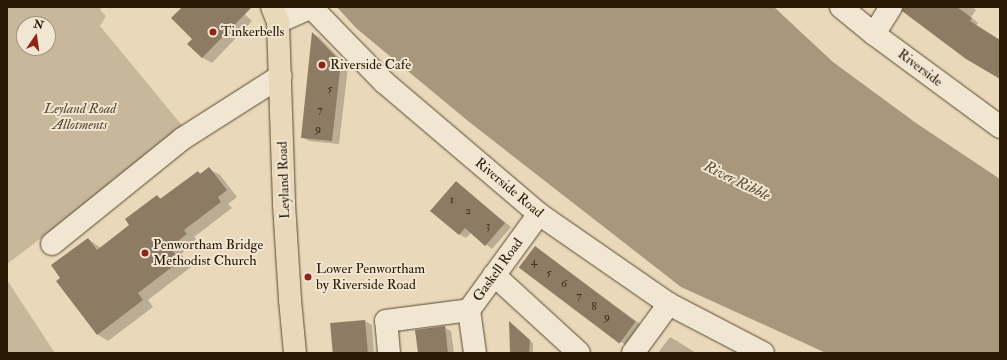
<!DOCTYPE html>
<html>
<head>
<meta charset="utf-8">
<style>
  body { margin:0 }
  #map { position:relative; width:1007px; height:360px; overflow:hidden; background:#e9d9ba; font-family:"IM FELL Double Pica",serif }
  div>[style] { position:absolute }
  .green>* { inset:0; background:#c8b89b }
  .water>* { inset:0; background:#a8977c }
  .shadow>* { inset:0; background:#0003 }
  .building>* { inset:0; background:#8d7c63; transform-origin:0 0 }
  .roads { filter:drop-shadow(0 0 1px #594832) drop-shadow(0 0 1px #594832) }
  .minor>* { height:22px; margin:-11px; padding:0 11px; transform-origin:11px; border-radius:11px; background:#f1e6d2 }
  .major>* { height:22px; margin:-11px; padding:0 11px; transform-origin:11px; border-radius:11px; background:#e9d9ba }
  .dots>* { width:11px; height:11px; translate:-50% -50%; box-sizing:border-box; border:2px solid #f1e6d2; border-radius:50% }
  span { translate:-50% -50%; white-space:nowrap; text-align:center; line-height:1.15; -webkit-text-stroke:4px #f1e6d2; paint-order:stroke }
  .number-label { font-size:12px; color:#42311c }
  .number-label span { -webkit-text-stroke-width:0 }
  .poi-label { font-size:14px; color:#291804 }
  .left { translate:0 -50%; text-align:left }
  .street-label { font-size:14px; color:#291804 }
  .park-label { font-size:14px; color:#594831; font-style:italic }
  .water-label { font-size:15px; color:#5c4b34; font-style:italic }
  .frame { position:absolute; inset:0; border:8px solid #291804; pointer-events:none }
  .north { position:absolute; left:16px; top:16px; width:40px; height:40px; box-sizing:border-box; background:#f1e6d2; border:1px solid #a19480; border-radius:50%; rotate:13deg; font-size:11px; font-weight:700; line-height:16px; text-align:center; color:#291804 }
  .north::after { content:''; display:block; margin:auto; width:14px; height:18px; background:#8f2418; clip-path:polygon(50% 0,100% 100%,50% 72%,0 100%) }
</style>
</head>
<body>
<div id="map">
  <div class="green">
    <div style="clip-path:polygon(evenodd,7px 7px,103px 7px,100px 10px,106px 16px,100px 26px,185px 129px,7px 264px,7px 7px,24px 24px,48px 24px,48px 48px,24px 48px,24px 24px)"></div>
    <div style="clip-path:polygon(7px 280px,55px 353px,7px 353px)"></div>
  </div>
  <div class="water">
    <div style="clip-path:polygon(337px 7px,774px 7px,833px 62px,916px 123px,1000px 179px,1000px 353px,826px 353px,681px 287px,468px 121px,356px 28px)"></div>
  </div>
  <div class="shadow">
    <div style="clip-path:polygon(183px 7px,237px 7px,252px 21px,212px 63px,203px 58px,189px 44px,194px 39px)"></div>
    <div style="clip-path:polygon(912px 7px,972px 7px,976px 10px,971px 17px,978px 23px,976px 26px,1000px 40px,1000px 79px)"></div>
    <div style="clip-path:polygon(313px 34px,319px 37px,348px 67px,339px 144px,309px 141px,302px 137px)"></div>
    <div style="clip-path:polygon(209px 169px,220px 175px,237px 197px,228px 204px,232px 208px,194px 237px,197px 240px,181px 254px,191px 267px,148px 300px,153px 307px,108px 341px,97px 334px,62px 278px,88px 239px,101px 248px,131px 226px,157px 196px,162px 199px,198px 172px,202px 174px)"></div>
    <div style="clip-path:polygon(456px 182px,511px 227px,492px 249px,471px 233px,466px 238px,459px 234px)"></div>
    <div style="clip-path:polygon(542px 252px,643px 326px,628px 346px,621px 342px)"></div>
    <div style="clip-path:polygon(365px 321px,372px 325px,374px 353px,333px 353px)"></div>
    <div style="clip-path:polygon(510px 322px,533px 343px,533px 353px,511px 353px)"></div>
    <div style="clip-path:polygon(444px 327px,451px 331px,454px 353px,419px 353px)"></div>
    <div style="clip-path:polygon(670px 337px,677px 341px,696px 353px,658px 353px)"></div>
  </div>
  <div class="building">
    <div style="clip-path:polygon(182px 7px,252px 7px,202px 58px,187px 44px,192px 39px,171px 18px)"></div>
    <div style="clip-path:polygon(903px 7px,957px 7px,972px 18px,970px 21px,1000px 40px,1000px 79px,966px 59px,902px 11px)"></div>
    <div style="clip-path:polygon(312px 32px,341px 62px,332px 141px,301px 138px)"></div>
    <div style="clip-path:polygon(209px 167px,227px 190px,218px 197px,221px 202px,184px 230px,187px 234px,170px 247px,180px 261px,138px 293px,143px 300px,97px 335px,56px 281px,60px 278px,51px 265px,88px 238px,97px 250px,129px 225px,125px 219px,157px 195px,160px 199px,198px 171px,200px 174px)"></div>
    <div style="clip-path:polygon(456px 181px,505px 223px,485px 246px,465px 228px,459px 235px,430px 211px)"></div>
    <div style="left:535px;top:246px;width:126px;height:27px;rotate:37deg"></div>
    <div style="left:365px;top:320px;width:33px;height:35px;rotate:85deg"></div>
    <div style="clip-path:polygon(509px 321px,530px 340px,529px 353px,510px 353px)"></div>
    <div style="clip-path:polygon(445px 326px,448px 353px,418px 353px,415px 330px)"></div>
  </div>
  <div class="roads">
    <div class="minor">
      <div style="left:311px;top:7px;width:105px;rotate:45.8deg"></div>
      <div style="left:384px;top:82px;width:204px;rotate:40.4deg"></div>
      <div style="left:539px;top:214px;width:158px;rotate:34.7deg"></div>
      <div style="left:669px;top:304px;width:106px;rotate:27.5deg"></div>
      <div style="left:841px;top:7px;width:43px;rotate:39.3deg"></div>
      <div style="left:874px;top:34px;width:157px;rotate:36.4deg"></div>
      <div style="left:278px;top:22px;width:36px;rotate:-24deg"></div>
      <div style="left:874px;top:34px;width:32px;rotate:-58deg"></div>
      <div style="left:52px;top:244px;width:167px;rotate:-38.9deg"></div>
      <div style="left:182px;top:139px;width:117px;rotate:-32.5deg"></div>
      <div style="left:494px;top:275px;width:115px;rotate:42.5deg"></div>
      <div style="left:389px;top:353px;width:32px;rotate:-95deg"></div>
      <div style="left:386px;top:321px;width:84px;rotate:-7.5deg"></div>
      <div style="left:475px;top:353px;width:43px;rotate:-97.9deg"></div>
      <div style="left:469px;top:310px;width:119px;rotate:-53.9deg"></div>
      <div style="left:633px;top:353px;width:61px;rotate:-53.7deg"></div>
    </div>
    <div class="major">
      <div style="left:272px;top:7px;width:16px;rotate:68deg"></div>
      <div style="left:278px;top:22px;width:182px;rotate:88.1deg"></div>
      <div style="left:284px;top:204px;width:96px;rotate:86.4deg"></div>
      <div style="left:290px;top:300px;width:53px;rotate:84.6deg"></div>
    </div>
  </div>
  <div class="dots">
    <div style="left:213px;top:32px;background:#8f2418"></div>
    <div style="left:322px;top:65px;background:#8f2418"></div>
    <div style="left:145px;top:253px;background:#8f2418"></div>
    <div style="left:308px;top:277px;background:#8f2418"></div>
  </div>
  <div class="number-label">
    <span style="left:330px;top:89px">5</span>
    <span style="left:320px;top:110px">7</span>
    <span style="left:318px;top:129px">9</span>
    <span style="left:452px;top:200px">1</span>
    <span style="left:468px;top:211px">2</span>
    <span style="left:488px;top:226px">3</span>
    <span style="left:534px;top:262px">4</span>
    <span style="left:549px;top:273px">5</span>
    <span style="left:564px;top:284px">6</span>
    <span style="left:579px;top:296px">7</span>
    <span style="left:594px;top:307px">8</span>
    <span style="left:607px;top:317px">9</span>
  </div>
  <div class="poi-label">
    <span class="left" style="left:221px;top:32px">Tinkerbells</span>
    <span class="left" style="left:330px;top:65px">Riverside Cafe</span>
    <span class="left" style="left:153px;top:253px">Penwortham Bridge<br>Methodist Church</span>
    <span class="left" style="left:316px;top:277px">Lower Penwortham<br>by Riverside Road</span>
  </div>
  <div class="street-label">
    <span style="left:920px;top:68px;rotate:37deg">Riverside</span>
    <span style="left:284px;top:180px;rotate:-92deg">Leyland Road</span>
    <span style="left:509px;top:188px;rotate:40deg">Riverside Road</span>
    <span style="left:498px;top:270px;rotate:-54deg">Gaskell Road</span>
  </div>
  <div class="park-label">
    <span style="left:80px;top:117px">Leyland Road<br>Allotments</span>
  </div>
  <div class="water-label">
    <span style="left:737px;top:181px;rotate:26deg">River Ribble</span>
  </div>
  <div class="frame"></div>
  <div class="north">N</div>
</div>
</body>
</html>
